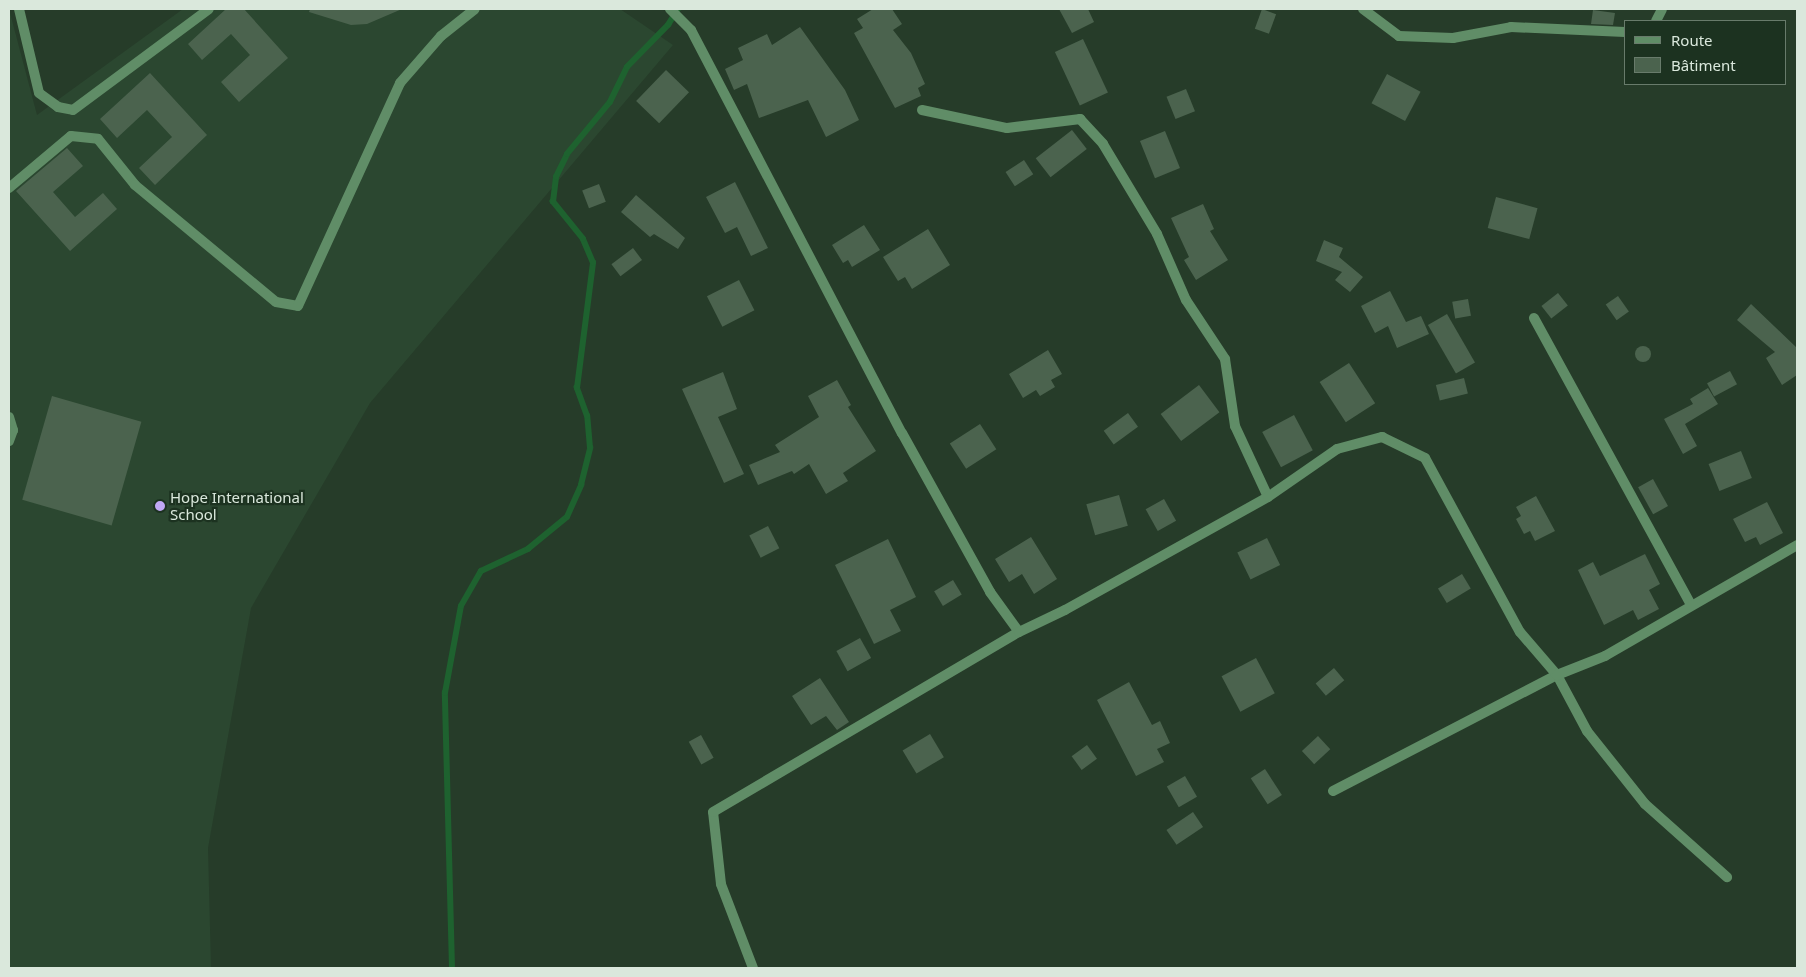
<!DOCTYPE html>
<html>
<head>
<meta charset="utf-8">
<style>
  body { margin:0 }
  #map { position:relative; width:1806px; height:977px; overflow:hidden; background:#263c29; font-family:"Noto Sans",sans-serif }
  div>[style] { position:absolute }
  .built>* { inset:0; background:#2b4730 }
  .stream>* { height:5.5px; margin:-2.75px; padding:0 2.75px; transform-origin:2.75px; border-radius:2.75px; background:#1e622f }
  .building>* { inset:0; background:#4b634e; transform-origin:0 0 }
  .round { border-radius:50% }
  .street>* { height:10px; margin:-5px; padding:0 5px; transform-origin:5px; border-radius:5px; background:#608d67 }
  .dots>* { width:14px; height:14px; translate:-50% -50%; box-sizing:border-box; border:2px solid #1c3220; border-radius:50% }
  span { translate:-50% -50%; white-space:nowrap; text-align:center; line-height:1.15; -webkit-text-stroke:4.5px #1c3220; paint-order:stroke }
  .poi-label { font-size:15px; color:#dae8dc }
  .left { translate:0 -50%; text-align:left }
  .frame { position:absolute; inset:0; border:10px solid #dae8dc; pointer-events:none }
  .legend { position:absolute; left:1624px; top:20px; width:162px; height:65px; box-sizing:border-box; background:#1c3220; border:1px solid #687b6b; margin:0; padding:6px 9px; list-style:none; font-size:15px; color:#dae8dc }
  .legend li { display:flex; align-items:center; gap:10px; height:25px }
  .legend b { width:25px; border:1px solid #687b6b }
</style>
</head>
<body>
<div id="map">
  <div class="built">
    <div style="clip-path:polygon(9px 9px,37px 115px,183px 9px,620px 9px,673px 45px,370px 403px,251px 608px,208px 848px,211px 968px,9px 968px)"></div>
  </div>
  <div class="stream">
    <div style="left:452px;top:968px;width:275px;rotate:-91.5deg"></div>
    <div style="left:445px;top:693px;width:88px;rotate:-79.6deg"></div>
    <div style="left:461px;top:606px;width:40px;rotate:-60.3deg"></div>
    <div style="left:481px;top:571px;width:52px;rotate:-25.1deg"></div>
    <div style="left:528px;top:549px;width:50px;rotate:-39.4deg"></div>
    <div style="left:567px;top:517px;width:35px;rotate:-66deg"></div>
    <div style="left:581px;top:485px;width:38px;rotate:-76deg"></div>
    <div style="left:590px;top:448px;width:32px;rotate:-95deg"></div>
    <div style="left:587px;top:416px;width:30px;rotate:-110deg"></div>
    <div style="left:577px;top:388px;width:126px;rotate:-82.7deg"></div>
    <div style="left:593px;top:263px;width:26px;rotate:-113deg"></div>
    <div style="left:583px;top:239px;width:48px;rotate:-129deg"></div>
    <div style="left:553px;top:202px;width:25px;rotate:-83deg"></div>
    <div style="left:556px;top:177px;width:25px;rotate:-64deg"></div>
    <div style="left:567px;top:154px;width:67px;rotate:-50.4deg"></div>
    <div style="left:610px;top:102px;width:39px;rotate:-64deg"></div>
    <div style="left:627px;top:67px;width:59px;rotate:-45.7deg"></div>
    <div style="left:668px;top:25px;width:19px;rotate:-58deg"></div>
  </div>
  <div class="building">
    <div style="clip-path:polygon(226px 9px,244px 9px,288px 58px,239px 102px,221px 82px,250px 55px,231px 34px,202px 60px,188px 44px)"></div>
    <div style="clip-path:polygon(310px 9px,402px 9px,367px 24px,351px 25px,309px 12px)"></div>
    <div style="clip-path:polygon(873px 9px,892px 9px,902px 24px,893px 30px,911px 53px,925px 84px,918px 88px,921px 96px,895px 108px,854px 33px,863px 28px,857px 19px)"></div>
    <div style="clip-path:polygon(1059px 9px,1088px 9px,1094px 22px,1072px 33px)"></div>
    <div style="left:1262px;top:9px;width:15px;height:21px;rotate:20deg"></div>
    <div style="clip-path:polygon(1593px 10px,1615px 13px,1613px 25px,1591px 24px)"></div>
    <div style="clip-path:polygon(800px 27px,845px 90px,859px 120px,826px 137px,808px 100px,759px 118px,747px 84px,734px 90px,725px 69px,743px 60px,738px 48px,767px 34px,772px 45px)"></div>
    <div style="left:1083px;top:39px;width:59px;height:31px;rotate:65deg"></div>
    <div style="left:666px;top:70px;width:32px;height:43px;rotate:44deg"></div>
    <div style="clip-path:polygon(150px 73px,207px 135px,155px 185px,139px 168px,172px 137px,147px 110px,117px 138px,100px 119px)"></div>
    <div style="left:1387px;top:74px;width:38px;height:33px;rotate:28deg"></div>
    <div style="left:1186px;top:89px;width:24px;height:21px;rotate:68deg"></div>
    <div style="left:1072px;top:130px;width:24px;height:46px;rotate:52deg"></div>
    <div style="left:1165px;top:131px;width:40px;height:27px;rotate:68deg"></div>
    <div style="clip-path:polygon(67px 148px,83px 166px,53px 192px,75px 217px,103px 193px,117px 209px,70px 251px,16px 191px)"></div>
    <div style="left:1024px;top:160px;width:17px;height:22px;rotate:57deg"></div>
    <div style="clip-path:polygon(735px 182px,768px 248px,751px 256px,737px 227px,725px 233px,706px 197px)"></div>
    <div style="left:599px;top:184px;width:19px;height:18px;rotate:69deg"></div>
    <div style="clip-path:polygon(636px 195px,685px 238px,678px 249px,654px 234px,650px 237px,621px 212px)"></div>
    <div style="left:1496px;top:197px;width:43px;height:32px;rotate:15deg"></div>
    <div style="clip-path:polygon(1203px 204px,1214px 229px,1210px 231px,1228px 260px,1196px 280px,1184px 260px,1189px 257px,1171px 218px)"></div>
    <div style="clip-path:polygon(864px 225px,880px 250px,852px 267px,848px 260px,843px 263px,832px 245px)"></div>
    <div style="clip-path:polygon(928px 229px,950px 265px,912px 289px,905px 277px,898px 281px,883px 257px)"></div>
    <div style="clip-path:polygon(1324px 240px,1343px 248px,1339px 257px,1363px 277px,1350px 292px,1335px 280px,1342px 272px,1316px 261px)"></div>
    <div style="left:633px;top:248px;width:15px;height:27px;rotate:53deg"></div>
    <div style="left:739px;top:280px;width:34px;height:36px;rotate:63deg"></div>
    <div style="clip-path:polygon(1390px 291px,1406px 322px,1421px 316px,1429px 334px,1397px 348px,1388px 326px,1375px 333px,1361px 306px)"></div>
    <div style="left:1558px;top:293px;width:16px;height:21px;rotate:52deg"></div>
    <div style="left:1618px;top:296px;width:19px;height:15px;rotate:55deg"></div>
    <div style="left:1468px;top:299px;width:17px;height:16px;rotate:80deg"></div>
    <div style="clip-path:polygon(1751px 304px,1797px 348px,1797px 375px,1782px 385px,1766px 358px,1775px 352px,1737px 320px)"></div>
    <div style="left:1447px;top:314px;width:56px;height:22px;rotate:60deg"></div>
    <div class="round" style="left:1635px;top:346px;width:16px;height:16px"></div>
    <div style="clip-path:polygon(1048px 350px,1062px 374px,1051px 380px,1055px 387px,1040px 396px,1036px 390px,1023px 398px,1009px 374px)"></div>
    <div style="left:1349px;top:363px;width:48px;height:35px;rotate:57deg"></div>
    <div style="left:1730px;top:371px;width:15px;height:26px;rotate:62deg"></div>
    <div style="clip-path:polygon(723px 372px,737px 409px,718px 417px,744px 474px,724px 483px,682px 389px)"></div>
    <div style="left:1464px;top:378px;width:16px;height:29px;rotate:76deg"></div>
    <div style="clip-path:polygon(837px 380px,851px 405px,848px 407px,876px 451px,843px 473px,848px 481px,826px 494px,809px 464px,794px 474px,792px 471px,758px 485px,749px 465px,780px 452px,775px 445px,819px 417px,808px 396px)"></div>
    <div style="left:1199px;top:385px;width:34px;height:48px;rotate:53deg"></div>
    <div style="clip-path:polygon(1708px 388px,1718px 404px,1685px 424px,1697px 446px,1683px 454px,1664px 419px,1693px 404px,1690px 399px)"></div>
    <div style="left:52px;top:396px;width:93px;height:108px;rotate:16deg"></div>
    <div style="left:1128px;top:413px;width:17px;height:30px;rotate:54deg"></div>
    <div style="left:1294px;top:415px;width:40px;height:36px;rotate:62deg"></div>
    <div style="left:980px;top:424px;width:30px;height:36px;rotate:57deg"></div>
    <div style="left:1741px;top:451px;width:29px;height:35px;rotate:68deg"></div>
    <div style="left:1653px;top:479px;width:31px;height:17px;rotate:61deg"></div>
    <div style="left:1119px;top:495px;width:32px;height:34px;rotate:74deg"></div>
    <div style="clip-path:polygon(1536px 496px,1555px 531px,1535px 541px,1530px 531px,1524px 534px,1516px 519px,1521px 516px,1516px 507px)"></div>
    <div style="left:1164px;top:499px;width:25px;height:21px;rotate:61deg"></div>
    <div style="clip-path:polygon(1767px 502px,1783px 533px,1760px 545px,1756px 537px,1745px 542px,1733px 519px)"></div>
    <div style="left:768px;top:526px;width:25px;height:21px;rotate:63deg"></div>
    <div style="clip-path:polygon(1031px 537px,1057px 579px,1034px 594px,1022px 574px,1009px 582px,995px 559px)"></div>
    <div style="left:1267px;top:538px;width:30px;height:33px;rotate:64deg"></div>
    <div style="clip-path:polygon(888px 539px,916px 597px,890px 610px,901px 631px,874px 644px,835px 565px)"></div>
    <div style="clip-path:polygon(1645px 554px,1660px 584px,1649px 590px,1659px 609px,1638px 620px,1633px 610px,1604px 625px,1578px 570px,1593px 562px,1600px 576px)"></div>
    <div style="left:1462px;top:574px;width:17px;height:28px;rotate:59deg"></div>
    <div style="left:953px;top:580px;width:17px;height:22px;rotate:59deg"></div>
    <div style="left:860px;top:638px;width:23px;height:27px;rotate:61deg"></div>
    <div style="left:1256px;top:658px;width:40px;height:39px;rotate:62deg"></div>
    <div style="left:1334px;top:668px;width:16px;height:24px;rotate:50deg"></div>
    <div style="clip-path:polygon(820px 678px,849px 722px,837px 730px,826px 716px,811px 725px,792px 696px)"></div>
    <div style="clip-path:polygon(1129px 682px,1152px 725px,1160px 721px,1170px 743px,1157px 749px,1164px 762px,1136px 776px,1097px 700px)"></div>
    <div style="left:930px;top:734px;width:27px;height:32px;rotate:59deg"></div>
    <div style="left:701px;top:735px;width:26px;height:14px;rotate:61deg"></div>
    <div style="left:1318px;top:736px;width:18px;height:22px;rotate:47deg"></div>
    <div style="left:1087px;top:745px;width:17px;height:19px;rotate:54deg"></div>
    <div style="left:1265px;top:769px;width:31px;height:17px;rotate:57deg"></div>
    <div style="left:1185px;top:776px;width:24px;height:21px;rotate:60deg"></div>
    <div style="left:1193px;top:812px;width:18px;height:32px;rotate:56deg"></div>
  </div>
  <div class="street">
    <div style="left:19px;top:9px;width:86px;rotate:76.6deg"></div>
    <div style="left:39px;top:93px;width:24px;rotate:36deg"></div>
    <div style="left:58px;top:107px;width:15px;rotate:11deg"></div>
    <div style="left:73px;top:110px;width:169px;rotate:-36.6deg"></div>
    <div style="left:670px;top:9px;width:30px;rotate:45deg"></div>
    <div style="left:691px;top:30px;width:455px;rotate:62.4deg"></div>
    <div style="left:902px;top:433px;width:182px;rotate:61deg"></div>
    <div style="left:990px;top:592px;width:49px;rotate:54.1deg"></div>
    <div style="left:1363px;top:9px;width:45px;rotate:36.9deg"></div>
    <div style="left:1399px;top:36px;width:54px;rotate:2.1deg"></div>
    <div style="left:1453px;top:38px;width:59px;rotate:-10.7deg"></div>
    <div style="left:1511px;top:27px;width:114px;rotate:2.5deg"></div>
    <div style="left:1656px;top:21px;width:13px;rotate:-63deg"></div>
    <div style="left:922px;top:110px;width:87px;rotate:12deg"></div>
    <div style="left:1007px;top:128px;width:74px;rotate:-7deg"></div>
    <div style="left:1080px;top:119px;width:34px;rotate:47deg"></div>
    <div style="left:1103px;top:144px;width:105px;rotate:59deg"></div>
    <div style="left:1157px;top:234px;width:72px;rotate:66.3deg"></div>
    <div style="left:1186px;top:300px;width:71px;rotate:56.5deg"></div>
    <div style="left:1225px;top:359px;width:68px;rotate:81.5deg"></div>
    <div style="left:1235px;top:426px;width:78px;rotate:65.1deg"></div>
    <div style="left:9px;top:188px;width:81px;rotate:-40deg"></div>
    <div style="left:71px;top:136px;width:27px;rotate:6deg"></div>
    <div style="left:98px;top:139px;width:59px;rotate:51.2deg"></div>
    <div style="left:135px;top:185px;width:183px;rotate:39.7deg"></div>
    <div style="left:276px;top:302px;width:22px;rotate:10deg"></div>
    <div style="left:298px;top:306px;width:245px;rotate:-65.4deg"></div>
    <div style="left:400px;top:83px;width:62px;rotate:-48.9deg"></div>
    <div style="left:441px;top:36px;width:43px;rotate:-38.5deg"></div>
    <div style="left:1534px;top:318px;width:327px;rotate:61.3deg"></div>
    <div style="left:9px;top:417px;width:14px;rotate:73deg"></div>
    <div style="left:13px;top:430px;width:12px;rotate:110deg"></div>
    <div style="left:1333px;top:791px;width:252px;rotate:-27.4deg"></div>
    <div style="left:1557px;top:675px;width:64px;rotate:61.8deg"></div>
    <div style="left:1587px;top:731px;width:93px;rotate:51.5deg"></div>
    <div style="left:1645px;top:804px;width:110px;rotate:41.7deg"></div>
    <div style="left:753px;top:968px;width:90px;rotate:-110.9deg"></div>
    <div style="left:721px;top:884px;width:72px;rotate:-96.3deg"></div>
    <div style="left:713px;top:812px;width:355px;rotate:-30.5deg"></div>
    <div style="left:1019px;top:632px;width:51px;rotate:-25.6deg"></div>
    <div style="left:1065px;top:610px;width:232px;rotate:-29.1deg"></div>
    <div style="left:1268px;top:497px;width:84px;rotate:-34.8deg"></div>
    <div style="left:1337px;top:449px;width:47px;rotate:-14.9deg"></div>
    <div style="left:1382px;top:437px;width:48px;rotate:26deg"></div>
    <div style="left:1425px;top:458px;width:198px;rotate:61.4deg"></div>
    <div style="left:1520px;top:632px;width:57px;rotate:49.3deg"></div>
    <div style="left:1557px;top:675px;width:52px;rotate:-21.6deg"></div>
    <div style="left:1605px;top:656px;width:222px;rotate:-30deg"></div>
  </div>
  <div class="dots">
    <div style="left:160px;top:506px;background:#c0a8f4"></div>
  </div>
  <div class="poi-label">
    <span class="left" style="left:170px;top:506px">Hope International<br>School</span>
  </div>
  <div class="frame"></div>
  <ul class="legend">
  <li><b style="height:6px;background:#608d67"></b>Route</li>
  <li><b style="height:14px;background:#4b634e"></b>Bâtiment</li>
  </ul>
</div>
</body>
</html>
